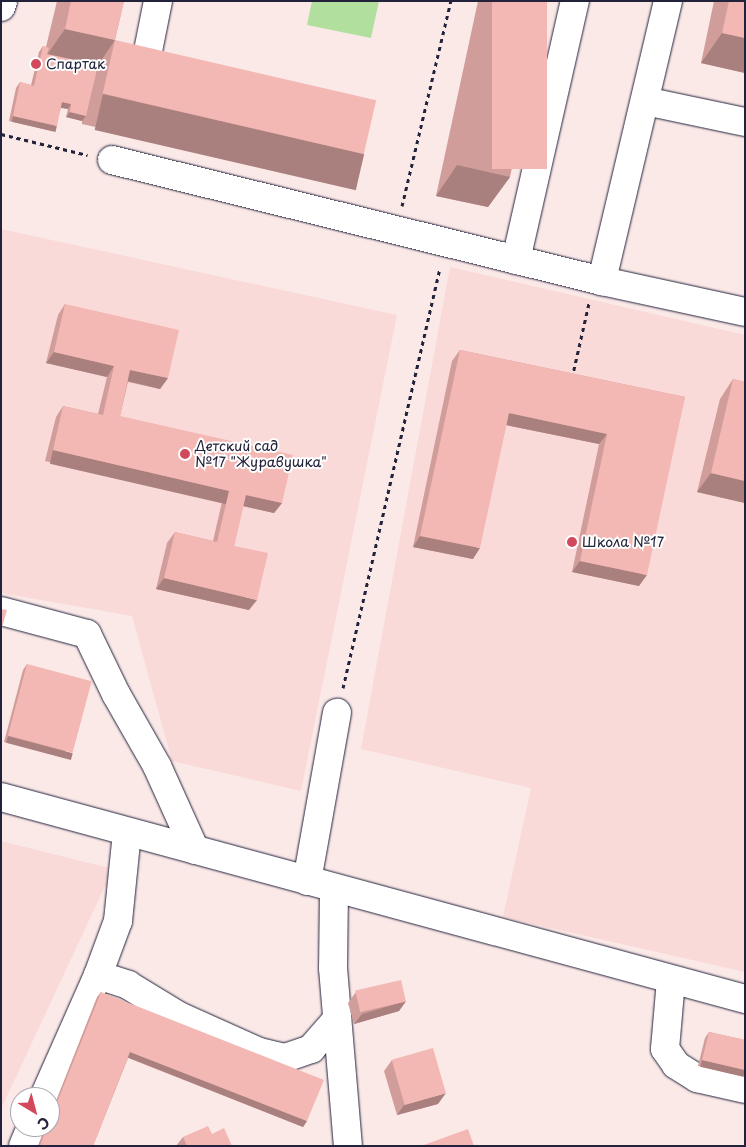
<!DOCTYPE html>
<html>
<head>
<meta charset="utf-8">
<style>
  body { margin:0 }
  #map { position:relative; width:746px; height:1147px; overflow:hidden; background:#fbe9e8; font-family:"Playpen Sans",sans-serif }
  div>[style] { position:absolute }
  .built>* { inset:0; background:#f9dad8 }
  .green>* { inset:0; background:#b1df9e }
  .path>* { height:3px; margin-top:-1.5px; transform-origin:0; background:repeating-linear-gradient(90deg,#22223b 0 4px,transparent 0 8px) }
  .roads { filter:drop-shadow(0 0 1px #22223b) drop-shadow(0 0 1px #22223b) }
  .minor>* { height:28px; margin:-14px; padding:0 14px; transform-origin:14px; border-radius:14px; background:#fff }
  .wall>* { inset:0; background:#d19d9b }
  .shaded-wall>* { inset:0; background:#aa807e; transform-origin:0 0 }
  .building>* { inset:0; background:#f3b7b4; transform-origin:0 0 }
  .dots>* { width:14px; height:14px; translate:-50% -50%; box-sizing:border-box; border:2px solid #fff; border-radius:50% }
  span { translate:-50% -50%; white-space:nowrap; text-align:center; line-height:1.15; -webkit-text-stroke:4px #fff; paint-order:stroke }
  .poi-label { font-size:14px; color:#22223b }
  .left { translate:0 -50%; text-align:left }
  .frame { position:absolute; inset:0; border:2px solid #22223b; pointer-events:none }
  .north { position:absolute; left:10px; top:1087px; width:50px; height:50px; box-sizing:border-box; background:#fff; border:1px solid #a7a7b1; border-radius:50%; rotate:143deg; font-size:14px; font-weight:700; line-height:20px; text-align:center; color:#22223b }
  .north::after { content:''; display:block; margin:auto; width:18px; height:22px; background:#d1495b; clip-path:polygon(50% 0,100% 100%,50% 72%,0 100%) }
</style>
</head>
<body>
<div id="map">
  <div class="built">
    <div style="clip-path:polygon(1px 229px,397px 315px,301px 791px,172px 761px,132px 616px,1px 593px)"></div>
    <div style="clip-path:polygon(450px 267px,745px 335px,745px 972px,503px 917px,531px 788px,361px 749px)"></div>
    <div style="clip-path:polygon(1px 841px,113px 869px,1px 1109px)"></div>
  </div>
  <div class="green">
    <div style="clip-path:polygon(312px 1px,379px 1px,371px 38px,307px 25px)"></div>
  </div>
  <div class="path">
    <div style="left:1px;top:134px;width:89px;rotate:13.7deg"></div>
    <div style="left:402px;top:206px;width:211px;rotate:-76.6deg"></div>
    <div style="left:572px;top:378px;width:77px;rotate:-77.2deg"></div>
    <div style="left:343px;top:688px;width:431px;rotate:-77deg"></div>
  </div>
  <div class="roads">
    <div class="minor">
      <div style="left:668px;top:1px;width:288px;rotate:103.3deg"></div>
      <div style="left:602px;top:281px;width:146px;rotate:12.2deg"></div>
      <div style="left:1px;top:7px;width:6px;rotate:-72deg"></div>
      <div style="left:148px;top:51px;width:51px;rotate:-78.7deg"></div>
      <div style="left:645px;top:101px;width:102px;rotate:11.9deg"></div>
      <div style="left:112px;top:160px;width:505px;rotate:13.87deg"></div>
      <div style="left:516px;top:260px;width:266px;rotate:-77.2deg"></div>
      <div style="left:1px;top:611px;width:89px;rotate:15deg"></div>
      <div style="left:87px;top:634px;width:67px;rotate:64.2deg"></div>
      <div style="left:116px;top:694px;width:83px;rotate:60.3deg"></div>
      <div style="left:157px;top:766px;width:92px;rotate:65.7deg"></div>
      <div style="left:1px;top:797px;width:771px;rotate:15.19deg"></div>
      <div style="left:307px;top:881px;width:171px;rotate:-79.9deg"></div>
      <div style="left:334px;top:889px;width:79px;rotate:90.7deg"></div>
      <div style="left:333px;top:968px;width:179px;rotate:85.2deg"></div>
      <div style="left:98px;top:975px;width:58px;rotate:-69.7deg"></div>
      <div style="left:118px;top:921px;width:89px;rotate:-84.2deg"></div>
      <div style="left:671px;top:980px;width:69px;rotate:95deg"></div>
      <div style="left:665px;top:1049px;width:19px;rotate:55deg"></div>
      <div style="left:676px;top:1065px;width:25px;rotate:32deg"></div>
      <div style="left:697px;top:1078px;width:49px;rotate:12.9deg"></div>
      <div style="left:44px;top:1097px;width:133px;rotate:-66.1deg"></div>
      <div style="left:98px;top:975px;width:32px;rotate:18deg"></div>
      <div style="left:128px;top:985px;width:60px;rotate:31.3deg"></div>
      <div style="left:179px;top:1016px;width:88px;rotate:24.2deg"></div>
      <div style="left:259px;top:1052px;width:27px;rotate:13deg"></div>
      <div style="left:285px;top:1058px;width:28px;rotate:-19deg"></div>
      <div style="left:311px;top:1049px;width:40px;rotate:-49deg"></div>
      <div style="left:23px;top:1146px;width:21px;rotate:-67deg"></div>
    </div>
  </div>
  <div class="wall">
    <div style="clip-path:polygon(57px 1px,124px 1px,115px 40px,364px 153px,343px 183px,82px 124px,82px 121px,66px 117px,68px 109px,61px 108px,53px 131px,9px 121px,16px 88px,20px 82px,31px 85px,39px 52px,43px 46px,46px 47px)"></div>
    <div style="clip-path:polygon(478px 1px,547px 1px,510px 177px,488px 207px,436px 196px)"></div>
    <div style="clip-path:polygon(714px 1px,745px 1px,745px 73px,701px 63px)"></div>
    <div style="clip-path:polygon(65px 304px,168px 378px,160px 389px,128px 382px,120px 416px,282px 503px,274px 513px,243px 506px,234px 546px,249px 610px,156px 589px,167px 543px,175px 532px,213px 541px,222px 502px,45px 461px,56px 417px,63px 406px,98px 414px,107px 377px,46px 363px,58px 315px)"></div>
    <div style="clip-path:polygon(460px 350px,685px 397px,639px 586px,572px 572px,599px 444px,506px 425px,473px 559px,413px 547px,452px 361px)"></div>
    <div style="clip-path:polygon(733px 379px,745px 382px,745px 503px,697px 492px,720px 399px)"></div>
    <div style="clip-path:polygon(27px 664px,69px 759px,4px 742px,23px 670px)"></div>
    <div style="clip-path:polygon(101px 992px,307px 1121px,303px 1127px,128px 1058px,93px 1146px,38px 1146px,45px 1127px,50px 1127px,50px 1116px,97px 997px)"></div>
    <div style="clip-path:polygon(356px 992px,406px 1001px,399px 1011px,354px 1024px,348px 1003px)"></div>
    <div style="clip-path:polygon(709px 1032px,745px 1040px,745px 1077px,698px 1066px,705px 1038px)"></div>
    <div style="clip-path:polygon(392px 1060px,438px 1104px,397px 1115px,384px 1071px)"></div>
    <div style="clip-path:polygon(212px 1134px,232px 1146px,176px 1146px,183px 1137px)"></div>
  </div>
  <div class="shaded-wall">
    <div style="clip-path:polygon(65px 29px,115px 40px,94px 71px,44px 59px)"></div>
    <div style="clip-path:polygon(722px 33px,745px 38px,745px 73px,701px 63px)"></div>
    <div style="left:103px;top:94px;width:268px;height:37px;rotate:13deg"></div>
    <div style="clip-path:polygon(62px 102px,71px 104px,68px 109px,58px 107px)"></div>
    <div style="clip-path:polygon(70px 112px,86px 116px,82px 121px,66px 117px)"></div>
    <div style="left:13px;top:116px;width:45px;height:6px;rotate:13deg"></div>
    <div style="clip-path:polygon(457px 165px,510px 177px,488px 207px,436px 196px)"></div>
    <div style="clip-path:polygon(54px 352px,114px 366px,107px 377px,46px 363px)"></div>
    <div style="clip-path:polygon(130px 370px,168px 378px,160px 389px,123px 380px)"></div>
    <div style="clip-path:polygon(509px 413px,607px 434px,599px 444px,501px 424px)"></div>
    <div style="left:53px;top:450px;width:181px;height:14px;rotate:13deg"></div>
    <div style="clip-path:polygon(711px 473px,745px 481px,745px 503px,697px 492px)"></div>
    <div style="clip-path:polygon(246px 495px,282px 503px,274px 513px,238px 505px)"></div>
    <div style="clip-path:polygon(420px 536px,480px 548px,473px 559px,413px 547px)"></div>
    <div style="clip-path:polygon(580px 561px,647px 575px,639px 586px,572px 572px)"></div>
    <div style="clip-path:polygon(164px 578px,257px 600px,249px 610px,156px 589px)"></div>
    <div style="left:8px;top:736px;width:67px;height:7px;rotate:15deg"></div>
    <div style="clip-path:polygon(406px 1001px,399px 1011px,354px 1024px,362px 1014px)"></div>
    <div style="clip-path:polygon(130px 1052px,307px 1121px,303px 1127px,127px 1057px)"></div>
    <div style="left:702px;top:1060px;width:44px;height:7px;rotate:13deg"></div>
    <div style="clip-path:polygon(446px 1093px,438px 1104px,397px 1115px,404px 1105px)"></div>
  </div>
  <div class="building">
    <div style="clip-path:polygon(71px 1px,124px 1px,115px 40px,65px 29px)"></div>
    <div style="left:492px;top:1px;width:55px;height:168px"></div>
    <div style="clip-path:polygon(729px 1px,745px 1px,745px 38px,722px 33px)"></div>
    <div style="left:115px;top:40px;width:268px;height:55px;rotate:13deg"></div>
    <div style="clip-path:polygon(43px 46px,49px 48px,47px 54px,98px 65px,86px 116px,70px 112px,71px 104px,62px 102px,57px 126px,13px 116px,20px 82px,34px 86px)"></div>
    <div style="clip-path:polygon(65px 304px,179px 330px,168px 378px,130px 370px,120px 416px,293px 455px,282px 503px,246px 495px,234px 546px,268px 553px,257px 600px,164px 578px,175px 532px,217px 542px,229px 491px,53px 450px,63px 406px,103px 415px,114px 366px,54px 352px)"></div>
    <div style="clip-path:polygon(460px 350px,685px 397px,647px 575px,580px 561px,607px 434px,509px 413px,480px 548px,420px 536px)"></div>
    <div style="clip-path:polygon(733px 379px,745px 382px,745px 481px,711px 473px)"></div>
    <div style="clip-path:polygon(1px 609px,7px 610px,1px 631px)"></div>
    <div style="left:27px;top:664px;width:67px;height:74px;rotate:15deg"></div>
    <div style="left:401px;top:980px;width:22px;height:47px;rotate:77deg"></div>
    <div style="clip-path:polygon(101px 992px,324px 1080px,307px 1121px,130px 1052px,93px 1146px,40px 1146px,47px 1127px,50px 1127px,50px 1120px)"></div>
    <div style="clip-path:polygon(709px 1032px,745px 1040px,745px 1070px,702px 1060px)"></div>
    <div style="left:433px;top:1048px;width:47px;height:43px;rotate:74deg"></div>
    <div style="clip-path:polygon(208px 1126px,212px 1134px,224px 1128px,232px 1146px,187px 1146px,183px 1137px)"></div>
    <div style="clip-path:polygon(468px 1129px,474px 1146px,421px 1146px)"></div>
  </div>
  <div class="dots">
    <div style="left:36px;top:64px;background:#d1495b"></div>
    <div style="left:185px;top:454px;background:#d1495b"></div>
    <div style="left:572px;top:542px;background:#d1495b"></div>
  </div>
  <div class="poi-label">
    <span class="left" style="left:46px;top:64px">Спартак</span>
    <span class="left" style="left:195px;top:454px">Детский сад<br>№17 "Журавушка"</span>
    <span class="left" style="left:582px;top:542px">Школа №17</span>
  </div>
  <div class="frame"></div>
  <div class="north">С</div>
</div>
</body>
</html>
